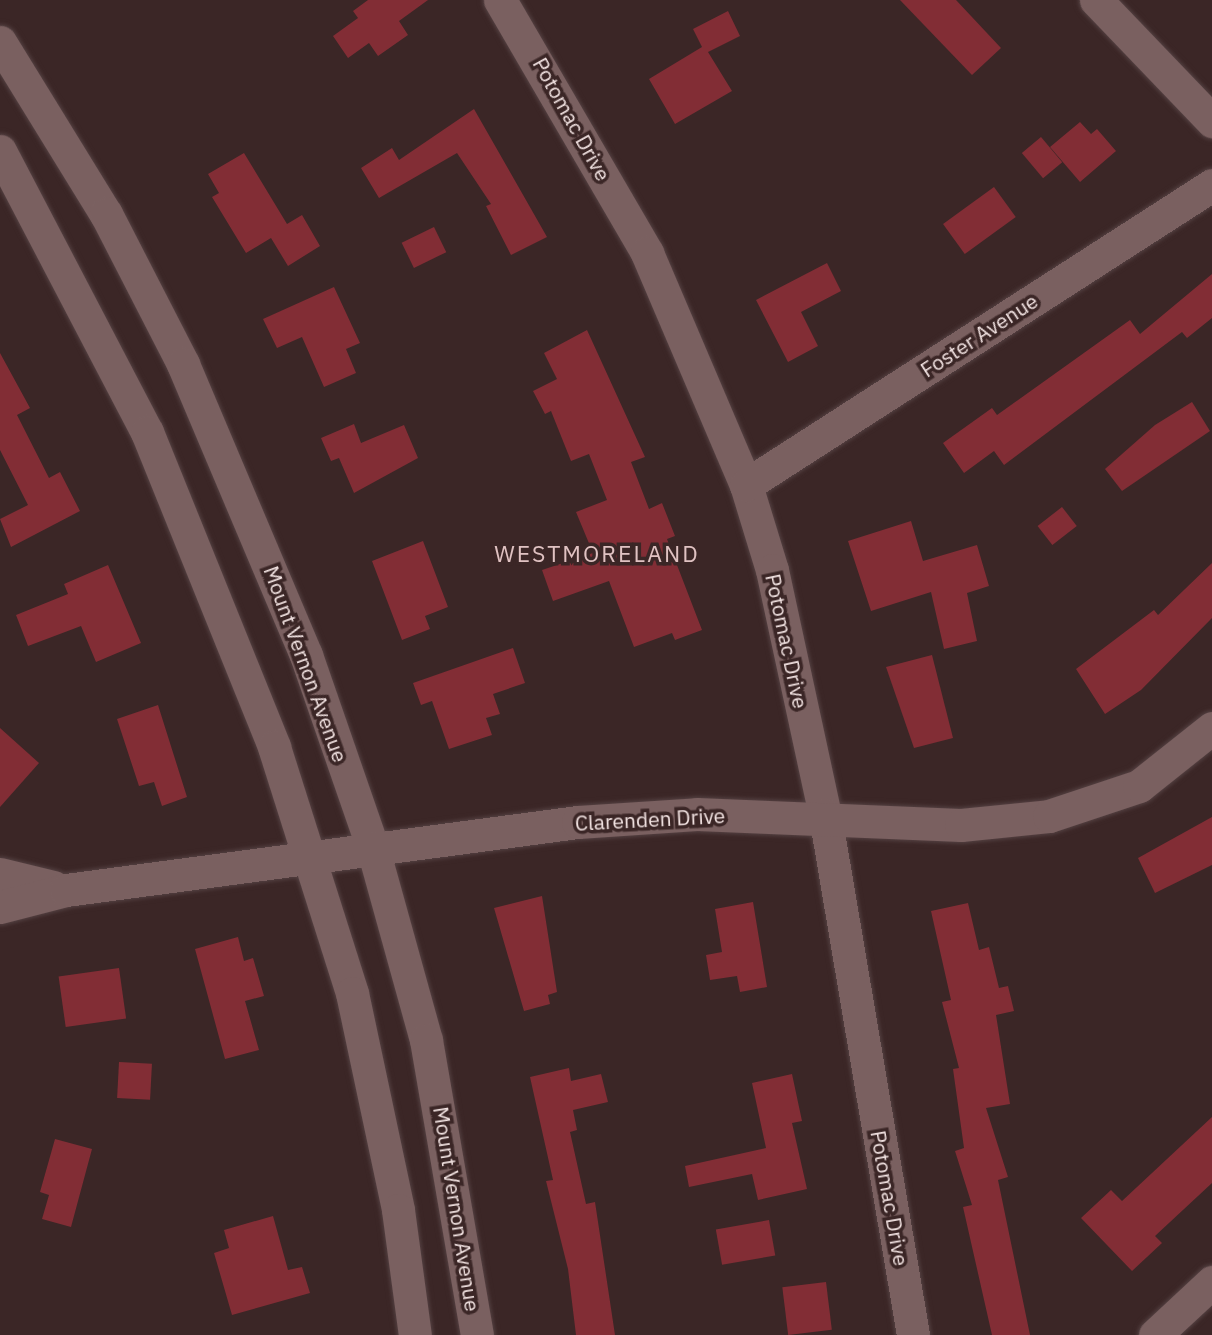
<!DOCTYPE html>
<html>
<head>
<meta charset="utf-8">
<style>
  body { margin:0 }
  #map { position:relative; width:1212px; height:1335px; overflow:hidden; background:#3b2626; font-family:"IBM Plex Sans",sans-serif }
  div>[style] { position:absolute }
  .building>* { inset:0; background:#822d35; transform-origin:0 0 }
  .roads { filter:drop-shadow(0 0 2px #544142) drop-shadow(0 0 2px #544142) }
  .minor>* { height:33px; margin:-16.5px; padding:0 16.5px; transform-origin:16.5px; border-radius:16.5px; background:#7a6060 }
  span { translate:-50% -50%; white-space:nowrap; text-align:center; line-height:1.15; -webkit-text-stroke:7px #3b2626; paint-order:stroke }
  .street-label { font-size:21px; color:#f2e3e2 }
  .neighbourhood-label { font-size:23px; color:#e0c2c2; letter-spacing:2px }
</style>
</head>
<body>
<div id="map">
  <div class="building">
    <div style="clip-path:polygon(368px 0,428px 0,399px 21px,408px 35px,378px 56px,369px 43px,348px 58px,333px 36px,358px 18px,353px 11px)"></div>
    <div style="clip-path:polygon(900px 0,956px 0,1001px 48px,972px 75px)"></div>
    <div style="clip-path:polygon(728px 11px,740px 36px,708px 52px,732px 91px,675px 124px,649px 79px,702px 47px,693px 29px)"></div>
    <div style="clip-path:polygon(474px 109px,547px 237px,511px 255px,486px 206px,491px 204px,457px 153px,379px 198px,361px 168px,392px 148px,399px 160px)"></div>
    <div style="clip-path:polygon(1080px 122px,1091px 134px,1097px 129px,1116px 151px,1080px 182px,1050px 147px)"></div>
    <div style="left:1041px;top:137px;width:33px;height:25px;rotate:50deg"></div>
    <div style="clip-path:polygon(244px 153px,287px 224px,302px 215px,320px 246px,288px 266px,271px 238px,246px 253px,212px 197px,219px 193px,208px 174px)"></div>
    <div style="left:994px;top:187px;width:37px;height:63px;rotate:54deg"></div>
    <div style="left:434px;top:227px;width:28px;height:36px;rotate:64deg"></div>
    <div style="clip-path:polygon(827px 263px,841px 291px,801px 312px,818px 346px,788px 362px,756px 300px)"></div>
    <div style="clip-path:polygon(1212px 274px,1212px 318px,1187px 338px,1182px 332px,1004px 465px,994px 451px,964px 473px,943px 443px,992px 408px,997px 415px,1130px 320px,1140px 334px)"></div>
    <div style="clip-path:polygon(334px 287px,360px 343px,346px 349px,356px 373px,324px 387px,302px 337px,277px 348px,263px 319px)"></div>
    <div style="clip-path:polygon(587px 330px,645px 457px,631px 462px,649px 509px,662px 503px,675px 536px,667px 539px,702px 630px,675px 640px,672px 633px,634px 647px,609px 581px,553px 601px,542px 570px,593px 553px,576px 512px,607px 500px,589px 454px,571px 461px,551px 411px,545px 414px,533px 391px,557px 379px,544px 353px)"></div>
    <div style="clip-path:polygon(0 353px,30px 408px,17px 415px,49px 478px,60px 472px,80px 511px,11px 547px,0 519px,28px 505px,0 450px)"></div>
    <div style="clip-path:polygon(1192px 402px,1210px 431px,1122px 491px,1105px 469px,1155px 425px)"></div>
    <div style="clip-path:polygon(354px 424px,361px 443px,404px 425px,418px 458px,354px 493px,339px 458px,331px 461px,321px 438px)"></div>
    <div style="left:1062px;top:507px;width:24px;height:31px;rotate:52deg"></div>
    <div style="clip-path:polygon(911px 521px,923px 561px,977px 545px,989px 586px,967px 593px,977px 641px,944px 649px,931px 592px,871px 611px,848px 541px)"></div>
    <div style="clip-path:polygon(423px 541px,448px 607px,425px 616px,430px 629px,402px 640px,372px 561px)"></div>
    <div style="clip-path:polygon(1212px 563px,1212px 618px,1141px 690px,1105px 714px,1076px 669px,1154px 610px,1158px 615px)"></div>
    <div style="clip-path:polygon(108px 565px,141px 643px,96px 662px,81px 626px,28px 646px,16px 615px,68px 594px,64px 584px)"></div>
    <div style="clip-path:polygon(513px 648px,525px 683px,493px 694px,500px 714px,486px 718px,492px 735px,449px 749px,432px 701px,421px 705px,413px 683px)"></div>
    <div style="clip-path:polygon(932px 655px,953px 738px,914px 748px,886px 667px)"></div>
    <div style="clip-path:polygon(158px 705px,187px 797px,162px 806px,154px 782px,139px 786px,117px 719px)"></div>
    <div style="clip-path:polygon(0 728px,39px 763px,0 807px)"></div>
    <div style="clip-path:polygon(1212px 817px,1212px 865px,1155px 893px,1138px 858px)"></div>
    <div style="clip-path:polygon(542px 896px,557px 992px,548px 995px,550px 1004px,524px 1011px,494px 908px)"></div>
    <div style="clip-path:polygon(753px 902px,767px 987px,740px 992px,737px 976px,710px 980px,706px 955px,722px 952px,715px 909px)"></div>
    <div style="clip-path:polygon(968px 903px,979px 950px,989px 947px,999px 988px,1008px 986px,1014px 1011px,996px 1015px,1010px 1104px,986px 1108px,1008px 1177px,998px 1180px,1030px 1335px,992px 1335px,963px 1207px,972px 1205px,955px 1151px,964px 1148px,953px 1069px,959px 1068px,942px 1002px,951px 1000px,931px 911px)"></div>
    <div style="clip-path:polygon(238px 937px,244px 961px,253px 958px,264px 996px,245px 1001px,259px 1050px,225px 1059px,195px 949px)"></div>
    <div style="left:119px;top:968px;width:51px;height:61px;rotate:82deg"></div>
    <div style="left:119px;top:1062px;width:33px;height:36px;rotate:3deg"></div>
    <div style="clip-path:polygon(569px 1068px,571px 1081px,601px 1074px,608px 1102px,573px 1110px,577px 1130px,570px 1132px,586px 1204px,595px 1202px,615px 1335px,576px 1335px,568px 1269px,546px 1181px,553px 1180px,530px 1077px)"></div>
    <div style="clip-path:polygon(792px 1074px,802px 1121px,792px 1123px,807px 1189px,758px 1200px,752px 1174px,689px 1187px,685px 1166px,766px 1148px,752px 1083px)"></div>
    <div style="clip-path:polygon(1212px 1117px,1212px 1183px,1155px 1236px,1162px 1243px,1132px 1271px,1081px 1218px,1111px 1190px,1122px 1201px)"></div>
    <div style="clip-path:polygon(55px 1139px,92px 1149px,71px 1227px,42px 1219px,49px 1195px,40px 1192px)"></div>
    <div style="clip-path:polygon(273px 1216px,288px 1270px,302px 1267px,310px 1293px,232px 1315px,214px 1253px,229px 1248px,224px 1230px)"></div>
    <div style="left:769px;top:1220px;width:36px;height:54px;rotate:80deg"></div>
    <div style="left:826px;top:1282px;width:48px;height:44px;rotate:83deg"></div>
  </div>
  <div class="roads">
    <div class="minor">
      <div style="left:500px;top:0;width:293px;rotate:59.8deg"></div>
      <div style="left:647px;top:253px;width:252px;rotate:66.9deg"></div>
      <div style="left:746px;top:485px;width:89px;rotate:73deg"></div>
      <div style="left:772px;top:570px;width:251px;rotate:77.8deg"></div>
      <div style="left:825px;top:815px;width:527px;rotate:80.39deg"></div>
      <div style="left:1096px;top:0;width:168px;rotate:46.2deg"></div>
      <div style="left:0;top:42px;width:202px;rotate:58.4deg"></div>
      <div style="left:106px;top:214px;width:169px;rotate:62.8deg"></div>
      <div style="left:183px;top:364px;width:316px;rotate:67.1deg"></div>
      <div style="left:306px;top:655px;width:205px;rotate:70.9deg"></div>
      <div style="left:373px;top:849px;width:198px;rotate:74.5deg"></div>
      <div style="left:426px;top:1040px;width:299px;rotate:80.2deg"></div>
      <div style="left:0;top:151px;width:317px;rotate:62.4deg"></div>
      <div style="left:147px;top:432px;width:340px;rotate:68deg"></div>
      <div style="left:274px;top:747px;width:258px;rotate:72.4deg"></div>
      <div style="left:352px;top:993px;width:222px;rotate:78deg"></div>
      <div style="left:398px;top:1210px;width:126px;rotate:82.3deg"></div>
      <div style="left:746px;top:485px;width:554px;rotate:-32.77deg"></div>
      <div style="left:0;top:874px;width:55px;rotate:13.8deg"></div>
      <div style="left:0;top:907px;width:68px;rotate:-14.4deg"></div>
      <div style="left:66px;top:890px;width:516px;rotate:-7.57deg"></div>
      <div style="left:578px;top:822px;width:119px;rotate:-3.8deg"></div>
      <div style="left:697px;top:814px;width:264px;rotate:2.4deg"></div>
      <div style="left:961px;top:825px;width:88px;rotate:-5.8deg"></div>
      <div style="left:1049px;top:816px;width:95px;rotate:-18.4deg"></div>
      <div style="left:1139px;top:786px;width:93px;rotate:-38.5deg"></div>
      <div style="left:1155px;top:1335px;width:78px;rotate:-42.9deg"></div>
    </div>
  </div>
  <div class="street-label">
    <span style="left:572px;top:119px;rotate:61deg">Potomac Drive</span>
    <span style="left:979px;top:335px;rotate:-33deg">Foster Avenue</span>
    <span style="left:787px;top:641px;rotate:78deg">Potomac Drive</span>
    <span style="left:306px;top:664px;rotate:70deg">Mount Vernon Avenue</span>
    <span style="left:650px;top:819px;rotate:-3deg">Clarenden Drive</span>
    <span style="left:890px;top:1198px;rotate:80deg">Potomac Drive</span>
    <span style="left:457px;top:1209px;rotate:81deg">Mount Vernon Avenue</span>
  </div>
  <div class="neighbourhood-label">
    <span style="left:597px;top:553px">WESTMORELAND</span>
  </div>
</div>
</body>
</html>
